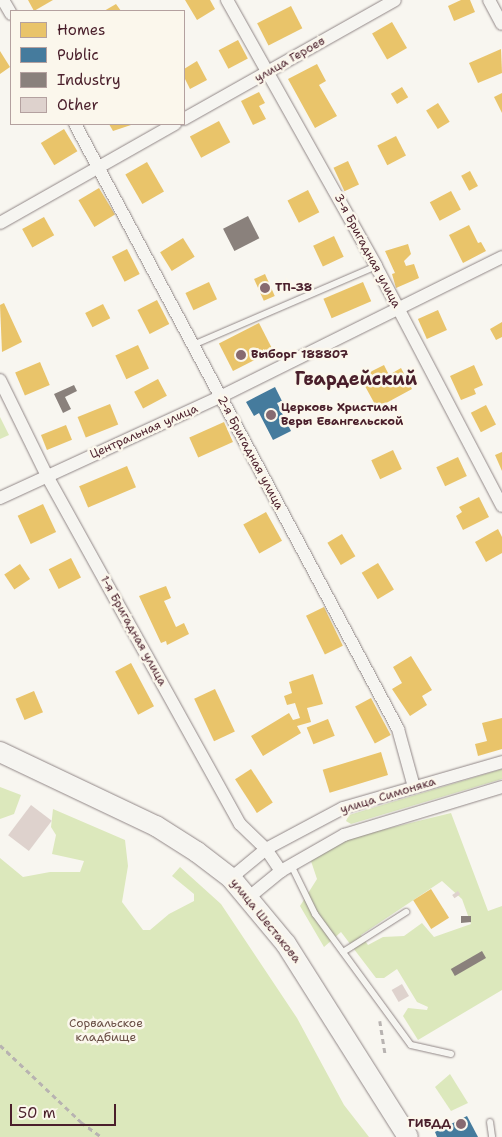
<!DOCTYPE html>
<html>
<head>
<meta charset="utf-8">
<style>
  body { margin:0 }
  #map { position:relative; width:502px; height:1137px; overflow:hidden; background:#f8f6f0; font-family:"Shantell Sans",sans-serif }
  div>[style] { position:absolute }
  .green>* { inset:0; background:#dce8bc }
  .homes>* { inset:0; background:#e9c46a; transform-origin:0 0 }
  .public>* { inset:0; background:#457b9d }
  .industry>* { inset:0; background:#8a817c; transform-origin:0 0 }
  .building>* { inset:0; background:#ded2cd; transform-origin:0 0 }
  .path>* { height:2.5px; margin-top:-1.25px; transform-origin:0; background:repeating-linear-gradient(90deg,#b8b3b1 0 5px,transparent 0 9px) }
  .roads { filter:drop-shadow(0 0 1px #918787) drop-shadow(0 0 1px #918787) }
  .service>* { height:6px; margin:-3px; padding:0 3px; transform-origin:3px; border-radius:3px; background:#f6f5f1 }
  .minor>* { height:12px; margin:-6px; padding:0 6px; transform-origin:6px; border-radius:6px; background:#f6f5f1 }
  .primary>* { height:20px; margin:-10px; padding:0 10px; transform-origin:10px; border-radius:10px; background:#f6f5f1 }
  .dots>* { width:14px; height:14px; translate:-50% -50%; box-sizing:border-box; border:2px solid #fbf7ec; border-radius:50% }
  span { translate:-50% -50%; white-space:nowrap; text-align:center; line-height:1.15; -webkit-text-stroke:5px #fbf7ec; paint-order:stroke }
  .street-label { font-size:12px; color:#4a1f2b }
  .poi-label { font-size:12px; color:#4a1f2b; font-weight:700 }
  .left { translate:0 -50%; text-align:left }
  .right { translate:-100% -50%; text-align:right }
  .park-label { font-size:12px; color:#694e45 }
  .district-label { font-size:18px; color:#4a1f2b; font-weight:700 }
  .legend { position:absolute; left:10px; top:10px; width:175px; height:115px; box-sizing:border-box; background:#fbf7ec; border:1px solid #b4a19f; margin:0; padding:6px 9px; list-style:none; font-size:15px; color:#4a1f2b }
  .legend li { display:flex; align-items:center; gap:10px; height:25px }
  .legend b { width:25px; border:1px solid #b4a19f }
  .scale { position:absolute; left:10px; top:1104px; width:106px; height:22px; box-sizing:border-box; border:2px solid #4a1f2b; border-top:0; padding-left:6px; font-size:15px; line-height:18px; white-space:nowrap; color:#4a1f2b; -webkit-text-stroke:4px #fbf7ec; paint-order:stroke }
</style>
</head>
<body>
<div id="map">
  <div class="green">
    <div style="clip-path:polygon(0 417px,9px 435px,0 439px)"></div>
    <div style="clip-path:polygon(502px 769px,502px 779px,351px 824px,346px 821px,349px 815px)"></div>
    <div style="clip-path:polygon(0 787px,21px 795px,14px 814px,0 819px)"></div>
    <div style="clip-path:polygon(53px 809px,125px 840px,128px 866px,122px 902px,143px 930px,150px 930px,169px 914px,194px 901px,194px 894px,172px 876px,180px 867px,221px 904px,297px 1018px,344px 1105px,369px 1137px,0 1137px,0 858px,23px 877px,50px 872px,80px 872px,84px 861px,52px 854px,56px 835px,51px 827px)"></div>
    <div style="clip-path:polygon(evenodd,451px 813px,488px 911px,502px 906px,502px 990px,418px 1040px,403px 1016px,408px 1008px,427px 1010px,428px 1007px,417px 1002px,397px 969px,384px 978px,376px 978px,341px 932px,324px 947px,300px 906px,317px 879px,311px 861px,345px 839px,451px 813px,442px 881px,462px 899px,471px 924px,434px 937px,422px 923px,404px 936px,383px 937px,368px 945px,361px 935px,442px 881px)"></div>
    <div style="clip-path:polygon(450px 1074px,468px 1103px,451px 1111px,435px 1087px)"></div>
  </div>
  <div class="homes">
    <div style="clip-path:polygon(28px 0,53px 0,34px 11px)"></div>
    <div style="clip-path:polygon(185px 0,210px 0,215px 9px,197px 20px)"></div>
    <div style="clip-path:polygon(461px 0,470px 0,475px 12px,454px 21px,448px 6px)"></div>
    <div style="clip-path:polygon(116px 4px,121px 11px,104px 11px)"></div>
    <div style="left:291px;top:6px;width:25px;height:38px;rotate:63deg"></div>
    <div style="left:392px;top:22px;width:30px;height:23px;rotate:60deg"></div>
    <div style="left:238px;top:40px;width:21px;height:22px;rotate:62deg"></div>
    <div style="clip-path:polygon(501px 49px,502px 73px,478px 83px,469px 63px)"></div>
    <div style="clip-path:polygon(0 51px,10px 67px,0 74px)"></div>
    <div style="clip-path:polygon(197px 61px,207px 80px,190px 89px,184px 77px,184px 69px)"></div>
    <div style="clip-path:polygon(317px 64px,326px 81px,319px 85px,337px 116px,315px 128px,288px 79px)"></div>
    <div style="left:402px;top:87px;width:12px;height:13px;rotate:59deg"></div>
    <div style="clip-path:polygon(259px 92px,265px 103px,259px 106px,266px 119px,253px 125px,241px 101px)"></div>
    <div style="clip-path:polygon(502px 93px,502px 113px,494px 97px)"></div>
    <div style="left:438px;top:103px;width:22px;height:14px;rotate:58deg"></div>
    <div style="left:219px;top:121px;width:24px;height:33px;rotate:62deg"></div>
    <div style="clip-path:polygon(109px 124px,134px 124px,113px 131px)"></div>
    <div style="left:64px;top:129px;width:26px;height:27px;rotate:59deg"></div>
    <div style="left:396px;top:136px;width:22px;height:21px;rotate:63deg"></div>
    <div style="left:348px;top:161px;width:26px;height:16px;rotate:65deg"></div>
    <div style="left:147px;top:162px;width:34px;height:25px;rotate:60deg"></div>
    <div style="left:470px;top:171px;width:17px;height:10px;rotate:62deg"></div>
    <div style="left:99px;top:188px;width:31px;height:24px;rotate:59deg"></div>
    <div style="left:308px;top:190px;width:25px;height:23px;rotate:63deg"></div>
    <div style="left:451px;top:191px;width:21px;height:24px;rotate:62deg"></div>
    <div style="left:44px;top:217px;width:21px;height:25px;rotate:61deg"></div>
    <div style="clip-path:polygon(469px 225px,478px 243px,481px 242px,486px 251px,463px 263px,449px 235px)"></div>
    <div style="left:334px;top:236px;width:23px;height:23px;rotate:65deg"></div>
    <div style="left:183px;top:238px;width:22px;height:27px;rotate:58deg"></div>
    <div style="clip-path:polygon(408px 244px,411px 254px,404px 261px,406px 266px,414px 264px,419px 278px,396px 288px,392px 274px,395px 273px,385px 251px)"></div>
    <div style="left:127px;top:249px;width:28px;height:17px;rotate:63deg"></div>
    <div style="left:265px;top:274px;width:24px;height:12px;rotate:66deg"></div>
    <div style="left:209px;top:282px;width:19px;height:26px;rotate:65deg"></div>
    <div style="left:363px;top:282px;width:21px;height:43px;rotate:67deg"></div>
    <div style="left:157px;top:300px;width:27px;height:22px;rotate:63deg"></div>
    <div style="clip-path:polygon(4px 303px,22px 342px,2px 352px,0 305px)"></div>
    <div style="left:103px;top:304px;width:16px;height:20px;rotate:63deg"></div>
    <div style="left:438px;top:310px;width:22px;height:22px;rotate:66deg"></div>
    <div style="clip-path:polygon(502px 322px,502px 337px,496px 340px,490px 329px)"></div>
    <div style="left:259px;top:323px;width:31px;height:45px;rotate:63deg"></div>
    <div style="left:138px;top:345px;width:26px;height:25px;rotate:65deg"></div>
    <div style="left:40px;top:362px;width:25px;height:27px;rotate:67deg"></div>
    <div style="clip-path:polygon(384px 365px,389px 375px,401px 368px,412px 389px,377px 408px,360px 377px)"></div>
    <div style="clip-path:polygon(474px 365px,483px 385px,474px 389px,476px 394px,461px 400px,450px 376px)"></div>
    <div style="left:158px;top:379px;width:19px;height:27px;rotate:62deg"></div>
    <div style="left:110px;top:404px;width:22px;height:35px;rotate:68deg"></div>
    <div style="left:486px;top:405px;width:22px;height:17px;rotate:63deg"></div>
    <div style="left:224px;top:422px;width:22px;height:38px;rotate:66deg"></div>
    <div style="left:66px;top:425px;width:16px;height:27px;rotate:68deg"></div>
    <div style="left:393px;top:450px;width:21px;height:24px;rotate:65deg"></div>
    <div style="clip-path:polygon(502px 452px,502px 471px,495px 455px)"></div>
    <div style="left:458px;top:457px;width:21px;height:24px;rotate:65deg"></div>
    <div style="left:127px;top:466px;width:23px;height:52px;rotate:67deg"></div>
    <div style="clip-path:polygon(479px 497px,489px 517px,463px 530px,456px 516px,462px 512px,459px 507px)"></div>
    <div style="left:43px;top:504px;width:31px;height:28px;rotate:65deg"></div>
    <div style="left:266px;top:512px;width:33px;height:26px;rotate:61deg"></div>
    <div style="clip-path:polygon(498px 529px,502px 537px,502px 553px,486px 562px,475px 542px)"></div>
    <div style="left:342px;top:534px;width:26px;height:17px;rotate:59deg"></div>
    <div style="left:71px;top:558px;width:22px;height:25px;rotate:63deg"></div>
    <div style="left:378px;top:563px;width:31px;height:19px;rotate:59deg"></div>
    <div style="left:20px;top:564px;width:18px;height:19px;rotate:56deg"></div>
    <div style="clip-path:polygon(166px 586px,171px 598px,164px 601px,176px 627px,184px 623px,189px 634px,167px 645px,166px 641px,161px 643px,139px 596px)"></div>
    <div style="left:324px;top:607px;width:43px;height:20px;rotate:64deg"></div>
    <div style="clip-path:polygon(411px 656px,432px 690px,422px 696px,427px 705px,410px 716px,392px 689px,402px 683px,393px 667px)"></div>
    <div style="left:131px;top:663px;width:49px;height:18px;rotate:62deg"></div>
    <div style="clip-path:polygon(313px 674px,323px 704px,307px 708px,311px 722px,297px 726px,301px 733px,263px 756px,251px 736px,289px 713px,293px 720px,300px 718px,295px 703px,287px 705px,284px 696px,292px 693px,289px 682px)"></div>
    <div style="left:215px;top:689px;width:47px;height:23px;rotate:65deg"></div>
    <div style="left:34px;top:691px;width:23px;height:20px;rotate:67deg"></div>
    <div style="left:371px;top:698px;width:42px;height:18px;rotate:62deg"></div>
    <div style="clip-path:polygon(502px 718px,502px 749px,478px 756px,475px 744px,487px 741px,482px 723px)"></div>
    <div style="left:328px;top:719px;width:18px;height:23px;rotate:68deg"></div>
    <div style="left:381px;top:752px;width:24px;height:61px;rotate:73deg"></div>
    <div style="left:251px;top:769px;width:40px;height:19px;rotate:57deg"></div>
    <div style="left:431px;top:889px;width:34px;height:21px;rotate:58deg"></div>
  </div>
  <div class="public">
    <div style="clip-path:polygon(275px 387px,282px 401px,277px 403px,291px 431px,273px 440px,259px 413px,254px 416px,246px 402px)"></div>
    <div style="clip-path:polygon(467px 1116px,478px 1137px,437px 1137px,435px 1132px)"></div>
  </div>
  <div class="industry">
    <div style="left:248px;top:216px;width:25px;height:28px;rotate:63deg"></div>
    <div style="clip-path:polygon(74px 385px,77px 391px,65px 397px,71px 409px,63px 413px,54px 394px)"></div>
    <div style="clip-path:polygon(461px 916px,471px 916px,471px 922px,461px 923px)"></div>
    <div style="left:482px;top:951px;width:8px;height:36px;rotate:60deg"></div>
  </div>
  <div class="building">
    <div style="left:31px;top:805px;width:26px;height:38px;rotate:37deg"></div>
    <div style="left:458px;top:891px;width:4px;height:7px;rotate:56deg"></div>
    <div style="left:402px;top:984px;width:14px;height:12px;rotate:60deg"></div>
  </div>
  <div class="path">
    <div style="left:380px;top:1021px;width:36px;rotate:81deg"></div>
    <div style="left:0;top:1045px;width:112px;rotate:43.5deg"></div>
    <div style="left:81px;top:1122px;width:26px;rotate:36deg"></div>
  </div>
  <div class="roads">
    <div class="service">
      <div style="left:193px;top:345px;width:199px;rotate:-23.3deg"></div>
      <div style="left:291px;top:865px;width:55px;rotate:63.9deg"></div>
      <div style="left:315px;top:914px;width:162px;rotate:53.8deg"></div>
      <div style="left:411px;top:1045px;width:41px;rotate:12.7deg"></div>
      <div style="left:343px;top:952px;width:75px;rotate:-32.4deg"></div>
      <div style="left:490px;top:1122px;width:15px;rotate:82deg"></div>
    </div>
    <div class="minor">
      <div style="left:3px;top:0;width:16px;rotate:60deg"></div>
      <div style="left:227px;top:0;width:305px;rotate:60.7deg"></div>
      <div style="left:376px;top:266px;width:271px;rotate:62.3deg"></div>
      <div style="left:489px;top:0;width:27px;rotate:62deg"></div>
      <div style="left:184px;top:119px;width:242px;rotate:-29.4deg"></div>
      <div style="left:75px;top:124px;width:686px;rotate:61.9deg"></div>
      <div style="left:398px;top:729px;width:60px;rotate:74.6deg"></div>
      <div style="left:0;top:223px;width:201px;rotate:-29.5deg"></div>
      <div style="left:0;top:380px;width:107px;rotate:63.9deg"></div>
      <div style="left:47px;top:476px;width:398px;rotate:61deg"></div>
      <div style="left:240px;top:824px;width:36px;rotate:44deg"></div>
      <div style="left:266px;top:849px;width:27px;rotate:56deg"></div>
      <div style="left:0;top:498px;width:242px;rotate:-24.7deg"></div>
      <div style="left:220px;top:397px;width:315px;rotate:-26.4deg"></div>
      <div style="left:231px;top:878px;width:45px;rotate:-39.6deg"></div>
      <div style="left:266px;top:849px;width:87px;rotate:-28deg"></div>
      <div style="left:343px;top:808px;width:166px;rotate:-16.1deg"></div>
      <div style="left:248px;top:898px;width:43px;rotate:-39.3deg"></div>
      <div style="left:281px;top:871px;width:73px;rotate:-29.7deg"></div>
      <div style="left:344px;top:835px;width:165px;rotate:-16.9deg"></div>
    </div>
    <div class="primary">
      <div style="left:0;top:752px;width:173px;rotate:25.4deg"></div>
      <div style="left:156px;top:826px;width:49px;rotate:32.4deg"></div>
      <div style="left:197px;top:852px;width:43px;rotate:37.4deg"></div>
      <div style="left:231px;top:878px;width:86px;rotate:50.2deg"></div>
      <div style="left:286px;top:944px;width:228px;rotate:57.7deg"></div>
    </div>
  </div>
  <div class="dots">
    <div style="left:265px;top:288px;background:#876a70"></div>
    <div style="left:241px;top:355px;background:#876a70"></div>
    <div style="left:271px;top:415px;background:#876a70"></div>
    <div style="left:461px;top:1124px;background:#876a70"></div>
  </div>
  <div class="street-label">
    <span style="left:290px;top:60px;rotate:-30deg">улица Героев</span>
    <span style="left:367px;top:251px;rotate:62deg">3-я Бригадная улица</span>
    <span style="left:144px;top:432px;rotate:-24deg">Центральная улица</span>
    <span style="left:250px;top:453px;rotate:62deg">2-я Бригадная улица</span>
    <span style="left:133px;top:631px;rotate:61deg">1-я Бригадная улица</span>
    <span style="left:388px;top:796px;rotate:-17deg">улица Симоняка</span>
    <span style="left:265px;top:921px;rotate:51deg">улица Шестакова</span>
  </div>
  <div class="poi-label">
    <span class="left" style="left:275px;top:288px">ТП-38</span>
    <span class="left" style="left:251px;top:355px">Выборг 188807</span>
    <span class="left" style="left:281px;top:415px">Церковь Христиан<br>Веры Евангельской</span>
    <span class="right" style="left:451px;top:1124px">ГИБДД</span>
  </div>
  <div class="park-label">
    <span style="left:106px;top:1031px">Сорвальское<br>кладбище</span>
  </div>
  <div class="district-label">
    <span style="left:356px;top:379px">Гвардейский</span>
  </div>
  <ul class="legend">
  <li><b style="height:14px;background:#e9c46a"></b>Homes</li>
  <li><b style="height:14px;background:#457b9d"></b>Public</li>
  <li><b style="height:14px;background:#8a817c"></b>Industry</li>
  <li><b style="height:14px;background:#ded2cd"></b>Other</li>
  </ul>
  <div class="scale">50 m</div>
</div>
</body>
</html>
